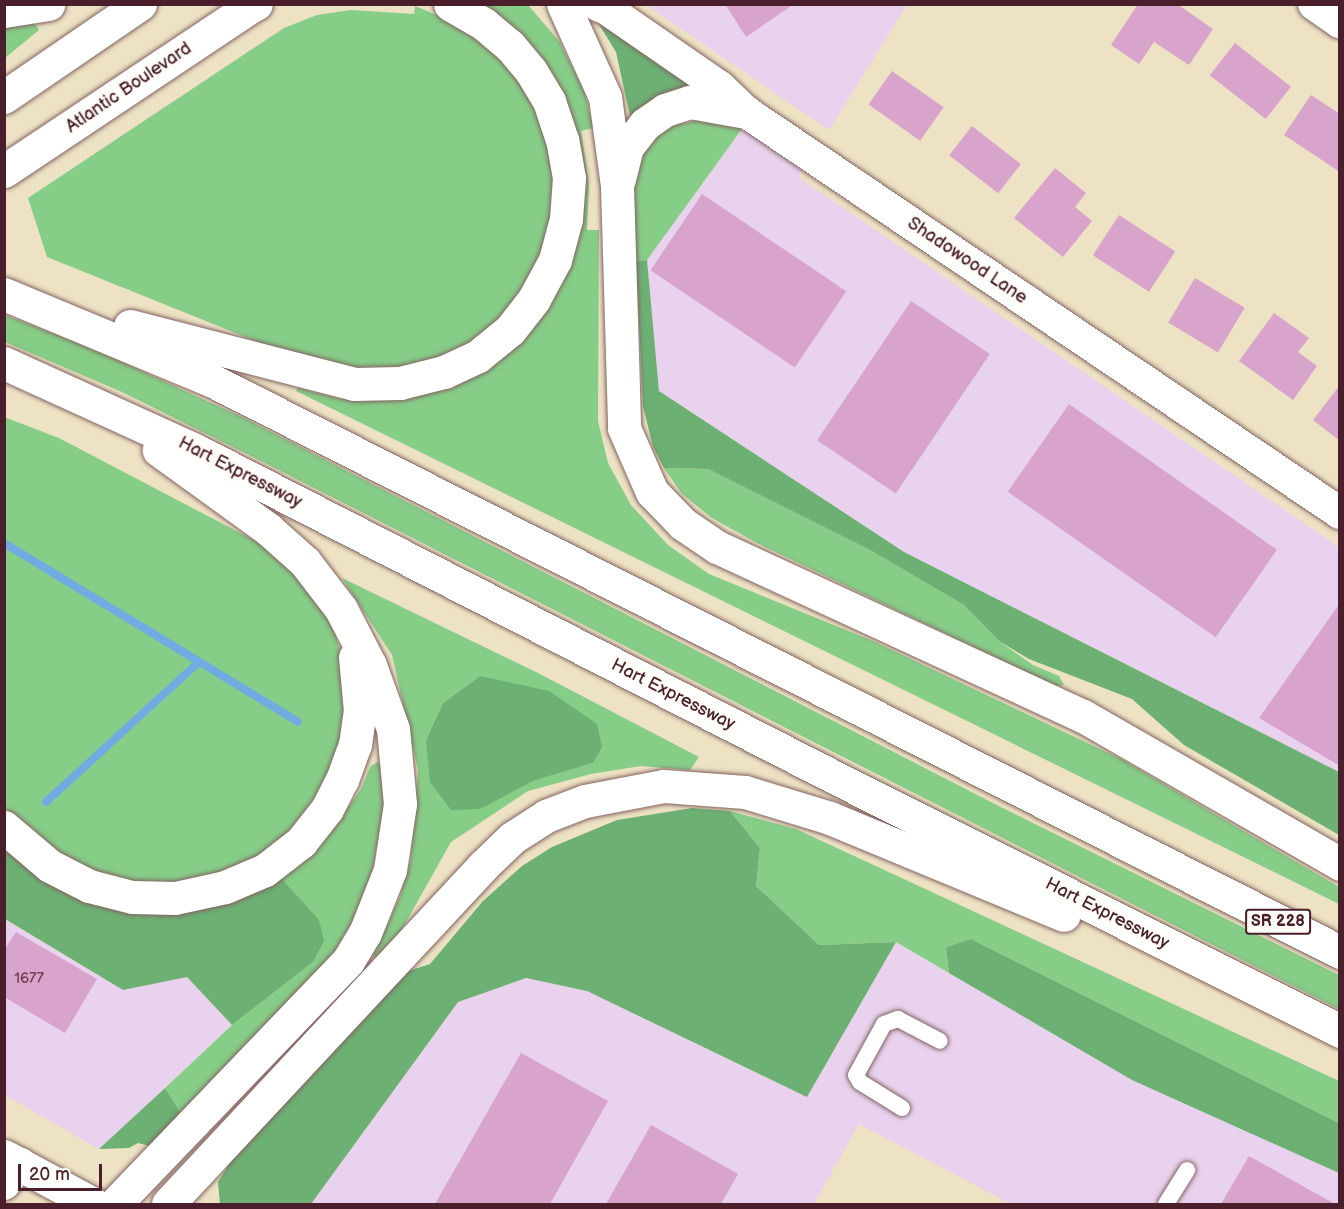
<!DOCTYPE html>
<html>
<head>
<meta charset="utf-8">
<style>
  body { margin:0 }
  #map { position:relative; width:1344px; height:1209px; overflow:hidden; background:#ede2c4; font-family:"Balsamiq Sans",sans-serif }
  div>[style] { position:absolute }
  .built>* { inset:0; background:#e8d2ee }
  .green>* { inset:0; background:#86cd88 }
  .forest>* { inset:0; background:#6cb074 }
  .stream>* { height:8px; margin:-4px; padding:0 4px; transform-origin:4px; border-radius:4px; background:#70ace1 }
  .building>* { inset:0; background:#d9a4cb; transform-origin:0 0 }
  .roads { filter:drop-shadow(0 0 2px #836361) drop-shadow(0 0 2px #836361) }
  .service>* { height:16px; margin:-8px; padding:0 8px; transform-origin:8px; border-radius:8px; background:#fff }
  .minor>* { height:32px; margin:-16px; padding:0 16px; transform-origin:16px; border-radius:16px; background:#fff }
  .primary>* { height:33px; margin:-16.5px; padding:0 16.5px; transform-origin:16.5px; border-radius:16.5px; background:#fff }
  .motorway>* { height:33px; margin:-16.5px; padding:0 16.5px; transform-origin:16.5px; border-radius:16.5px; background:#fff }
  span { translate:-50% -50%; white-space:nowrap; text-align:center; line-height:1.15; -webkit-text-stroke:6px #fdfcf7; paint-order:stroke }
  .number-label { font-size:15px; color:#6e4053 }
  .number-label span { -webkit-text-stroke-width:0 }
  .shield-label span { padding:2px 4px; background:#fdfcf7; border:2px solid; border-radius:4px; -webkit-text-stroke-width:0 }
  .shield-label { font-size:16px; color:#4a1f2b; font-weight:700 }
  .street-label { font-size:18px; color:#4a1f2b }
  .frame { position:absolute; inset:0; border:6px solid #4a1f2b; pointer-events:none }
  .scale { position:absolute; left:18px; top:1164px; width:84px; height:27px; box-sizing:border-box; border:3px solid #4a1f2b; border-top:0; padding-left:8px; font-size:18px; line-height:21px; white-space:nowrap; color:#4a1f2b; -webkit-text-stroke:4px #fdfcf7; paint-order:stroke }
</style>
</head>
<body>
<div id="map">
  <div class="built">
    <div style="clip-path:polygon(646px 5px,907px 5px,829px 130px)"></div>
    <div style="clip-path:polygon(744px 126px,805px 165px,798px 177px,1339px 547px,1339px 772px,904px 552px,659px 391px,647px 260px)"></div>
    <div style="clip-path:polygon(4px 919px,123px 990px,187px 977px,232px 1025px,99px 1149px,5px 1095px)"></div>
    <div style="clip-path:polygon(896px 942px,1132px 1080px,1340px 1173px,1339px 1204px,1011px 1204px,859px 1124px,814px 1204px,311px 1204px,458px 1002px,526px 978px,587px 991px,807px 1097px)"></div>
  </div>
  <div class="green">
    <div style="clip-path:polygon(475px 5px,528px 5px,559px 41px,584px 90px,593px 128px,581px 131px,589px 185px,587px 230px,599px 230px,598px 421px,608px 463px,631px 505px,668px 545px,709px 574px,873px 641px,1121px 759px,1339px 887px,1339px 904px,296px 391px,298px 388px,341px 399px,390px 399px,510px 344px,579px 179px)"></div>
    <div style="clip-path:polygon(415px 6px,468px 28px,523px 80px,543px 120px,553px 161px,550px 230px,538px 264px,497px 324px,464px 346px,432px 360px,397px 369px,356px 372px,275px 349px,47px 257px,28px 198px,284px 28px,317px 15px,351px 10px,414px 14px)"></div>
    <div style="clip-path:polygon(33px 21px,39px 30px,5px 58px,5px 23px)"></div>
    <div style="clip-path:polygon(706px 119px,744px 126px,647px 260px,636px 261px,633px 186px,638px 162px,648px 143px,664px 127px)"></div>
    <div style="clip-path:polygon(4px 315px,87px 346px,244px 418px,991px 802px,1339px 975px,1339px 1009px,261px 461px,122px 392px,5px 342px)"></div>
    <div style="clip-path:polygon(4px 417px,59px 438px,263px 545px,294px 571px,317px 600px,335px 632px,344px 668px,347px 708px,340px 746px,326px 784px,304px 819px,275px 846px,244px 866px,178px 883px,144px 884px,67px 863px,22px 826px,5px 807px)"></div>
    <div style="clip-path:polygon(664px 468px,708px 469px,870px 550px,964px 605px,999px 641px,1033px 665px,1059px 676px,1064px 685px,1055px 686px,757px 543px,712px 518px,682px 494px)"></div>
    <div style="clip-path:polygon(evenodd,342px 578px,536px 672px,699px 757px,690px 770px,641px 766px,591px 774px,528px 791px,451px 842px,383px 963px,373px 955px,400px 897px,411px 859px,418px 770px,392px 655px,342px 578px,480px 676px,593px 763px,533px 781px,480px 808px,426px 740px,443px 703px,480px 676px)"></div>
    <div style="clip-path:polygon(377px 762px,380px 764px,384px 810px,371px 876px,356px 915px,332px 956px,181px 1113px,165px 1088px,232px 1025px,313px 962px,277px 874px,340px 819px,361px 789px,370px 767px)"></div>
    <div style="clip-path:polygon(730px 811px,796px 829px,1339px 1081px,1339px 1123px,971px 939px,946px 947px,949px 973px,896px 942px,819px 945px,756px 886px,760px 848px)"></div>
  </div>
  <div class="forest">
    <div style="clip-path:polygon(597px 21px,708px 91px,643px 105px,630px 116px,616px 52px)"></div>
    <div style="clip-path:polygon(647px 260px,659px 391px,904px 552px,1339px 772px,1339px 835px,1184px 745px,1132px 699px,1029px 659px,999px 641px,964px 605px,870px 550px,708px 469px,664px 468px,653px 447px,643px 406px,636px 261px)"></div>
    <div style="clip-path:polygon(480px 676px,549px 691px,597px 724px,602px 747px,593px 763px,533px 781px,480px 809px,451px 810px,430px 782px,426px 740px,443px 703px)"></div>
    <div style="clip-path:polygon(692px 808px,730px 811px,760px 848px,756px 886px,819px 945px,896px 942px,807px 1097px,587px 991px,526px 978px,458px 1002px,311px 1204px,220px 1204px,218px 1182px,250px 1131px,402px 973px,430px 964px,483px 901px,522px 866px,552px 847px,617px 820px)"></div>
    <div style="clip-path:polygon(4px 842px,93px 898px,277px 874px,319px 920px,324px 941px,313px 962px,232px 1025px,187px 977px,123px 990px,5px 919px)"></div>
    <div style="clip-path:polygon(971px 939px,1339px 1123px,1339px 1173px,1132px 1080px,949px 973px,946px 947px)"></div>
    <div style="clip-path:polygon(165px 1088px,181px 1113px,150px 1146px,138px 1143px,129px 1148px,99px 1149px)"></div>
  </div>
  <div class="stream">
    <div style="left:4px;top:543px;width:344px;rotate:31.3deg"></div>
    <div style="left:46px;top:802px;width:207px;rotate:-42.5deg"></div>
  </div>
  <div class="building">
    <div style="clip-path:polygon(725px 4px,794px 4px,746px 37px)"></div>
    <div style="clip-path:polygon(1138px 4px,1177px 4px,1213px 29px,1189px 65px,1154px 42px,1139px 64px,1111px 45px)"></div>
    <div style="left:1235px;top:43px;width:71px;height:41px;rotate:38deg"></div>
    <div style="left:892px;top:71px;width:63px;height:41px;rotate:35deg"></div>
    <div style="clip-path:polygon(1311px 95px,1340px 114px,1340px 172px,1284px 135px)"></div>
    <div style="left:972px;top:126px;width:62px;height:37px;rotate:38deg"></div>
    <div style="clip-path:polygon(1055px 168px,1086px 193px,1075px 207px,1092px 221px,1063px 257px,1014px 218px)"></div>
    <div style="left:702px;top:194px;width:174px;height:92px;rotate:34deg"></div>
    <div style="left:1119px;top:215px;width:67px;height:48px;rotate:33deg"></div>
    <div style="left:1195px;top:278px;width:58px;height:52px;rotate:31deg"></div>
    <div style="left:911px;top:301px;width:95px;height:168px;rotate:34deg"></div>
    <div style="clip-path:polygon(1274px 313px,1309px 338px,1298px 352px,1317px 366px,1293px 400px,1239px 361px)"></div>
    <div style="clip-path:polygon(1340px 385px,1340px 441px,1313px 420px)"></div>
    <div style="left:1069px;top:404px;width:254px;height:107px;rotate:35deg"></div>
    <div style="clip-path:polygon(1340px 603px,1340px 766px,1259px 718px)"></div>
    <div style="clip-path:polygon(16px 932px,97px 979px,65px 1033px,4px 997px,4px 950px)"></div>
    <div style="clip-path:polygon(521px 1053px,608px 1101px,550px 1204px,435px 1204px)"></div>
    <div style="clip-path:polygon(651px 1125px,738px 1174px,721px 1204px,606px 1204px)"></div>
    <div style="clip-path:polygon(1249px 1156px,1335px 1204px,1221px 1204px)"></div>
  </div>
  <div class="roads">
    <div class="service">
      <div style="left:902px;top:1108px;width:49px;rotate:-148.2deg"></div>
      <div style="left:860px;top:1082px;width:8px;rotate:-120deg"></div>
      <div style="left:856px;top:1075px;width:58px;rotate:-61.2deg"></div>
      <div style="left:884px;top:1024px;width:15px;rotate:-20deg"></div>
      <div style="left:898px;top:1019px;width:47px;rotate:27.6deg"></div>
      <div style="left:1166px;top:1204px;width:40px;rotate:-58deg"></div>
    </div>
    <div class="minor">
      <div style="left:1314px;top:4px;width:32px;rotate:35deg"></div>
      <div style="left:604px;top:7px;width:141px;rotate:34.6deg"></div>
      <div style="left:720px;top:87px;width:36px;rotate:44deg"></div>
      <div style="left:746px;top:112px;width:717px;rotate:34.02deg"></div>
      <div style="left:4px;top:1184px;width:26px;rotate:-51deg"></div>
    </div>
    <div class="primary">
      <div style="left:4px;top:97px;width:165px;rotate:-34.4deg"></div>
      <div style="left:4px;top:171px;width:301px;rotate:-33.7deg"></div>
      <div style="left:4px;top:1156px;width:101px;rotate:28.3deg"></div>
    </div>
    <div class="motorway">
      <div style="left:563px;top:4px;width:102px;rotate:65.7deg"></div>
      <div style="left:605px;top:97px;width:90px;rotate:82.3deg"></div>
      <div style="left:617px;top:186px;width:242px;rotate:88.3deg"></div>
      <div style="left:624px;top:428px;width:70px;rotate:66.4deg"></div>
      <div style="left:652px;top:492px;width:45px;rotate:45.9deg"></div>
      <div style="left:683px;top:524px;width:41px;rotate:34.1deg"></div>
      <div style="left:717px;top:547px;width:403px;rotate:24.8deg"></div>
      <div style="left:1083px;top:716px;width:297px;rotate:29.9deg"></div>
      <div style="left:597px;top:4px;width:8px;rotate:23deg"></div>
      <div style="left:253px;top:5px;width:3px;rotate:-18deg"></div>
      <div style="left:4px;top:11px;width:45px;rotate:-9deg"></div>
      <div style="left:619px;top:179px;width:33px;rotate:-76deg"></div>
      <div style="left:627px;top:147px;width:29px;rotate:-52deg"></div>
      <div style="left:645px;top:124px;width:24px;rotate:-35deg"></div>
      <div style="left:665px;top:110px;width:26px;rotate:-18deg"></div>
      <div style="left:690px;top:102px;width:57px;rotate:10.1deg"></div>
      <div style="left:4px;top:294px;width:224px;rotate:22.6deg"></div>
      <div style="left:211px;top:380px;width:1266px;rotate:26.87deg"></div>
      <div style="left:130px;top:326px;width:231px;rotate:14.5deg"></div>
      <div style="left:354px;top:384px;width:46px;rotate:-1.2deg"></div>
      <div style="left:400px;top:383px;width:45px;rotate:-14deg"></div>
      <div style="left:444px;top:372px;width:38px;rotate:-25deg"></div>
      <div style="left:478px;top:356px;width:41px;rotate:-39.1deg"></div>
      <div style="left:510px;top:330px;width:39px;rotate:-52deg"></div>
      <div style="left:534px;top:299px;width:44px;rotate:-61.7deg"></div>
      <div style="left:555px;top:260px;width:42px;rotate:-75deg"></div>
      <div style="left:566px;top:219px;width:41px;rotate:-85.8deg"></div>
      <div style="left:569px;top:178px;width:39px;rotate:-100deg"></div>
      <div style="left:562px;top:140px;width:41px;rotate:-108.4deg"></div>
      <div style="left:549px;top:101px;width:35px;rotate:-121deg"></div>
      <div style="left:531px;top:71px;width:33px;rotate:-130deg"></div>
      <div style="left:510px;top:46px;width:34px;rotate:-140deg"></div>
      <div style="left:484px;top:24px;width:39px;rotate:-150deg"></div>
      <div style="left:4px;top:363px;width:208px;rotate:24.5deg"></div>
      <div style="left:193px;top:449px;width:716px;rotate:27.1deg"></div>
      <div style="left:830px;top:775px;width:571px;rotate:26.65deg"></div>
      <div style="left:4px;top:827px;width:60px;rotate:40.3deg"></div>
      <div style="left:50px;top:866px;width:44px;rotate:27.1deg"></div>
      <div style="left:89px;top:886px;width:44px;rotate:14.3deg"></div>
      <div style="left:132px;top:897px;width:43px;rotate:1.3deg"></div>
      <div style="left:175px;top:898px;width:51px;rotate:-12.4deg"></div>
      <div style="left:225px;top:887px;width:43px;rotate:-23deg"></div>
      <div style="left:265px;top:870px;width:46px;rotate:-37.9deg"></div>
      <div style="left:301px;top:842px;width:42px;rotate:-51.8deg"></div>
      <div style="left:327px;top:809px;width:33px;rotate:-63deg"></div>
      <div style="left:342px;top:780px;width:37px;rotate:-70deg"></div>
      <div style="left:355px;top:745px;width:34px;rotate:-82deg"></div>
      <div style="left:360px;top:711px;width:54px;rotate:-95.3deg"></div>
      <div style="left:115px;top:1204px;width:337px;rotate:-46.2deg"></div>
      <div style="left:348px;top:961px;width:33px;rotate:-59deg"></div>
      <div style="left:365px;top:933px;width:68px;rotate:-68.4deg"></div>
      <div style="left:390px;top:870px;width:67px;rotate:-81.4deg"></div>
      <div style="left:400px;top:804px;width:75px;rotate:-95.3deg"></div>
      <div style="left:393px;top:729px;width:68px;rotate:-109.8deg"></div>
      <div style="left:370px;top:665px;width:63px;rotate:-117.4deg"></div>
      <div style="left:341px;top:609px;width:59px;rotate:-127.5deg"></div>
      <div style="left:305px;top:562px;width:50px;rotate:-138.3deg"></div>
      <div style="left:268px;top:529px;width:135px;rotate:-144.1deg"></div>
      <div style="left:168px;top:1204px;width:461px;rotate:-47deg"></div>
      <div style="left:482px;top:867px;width:42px;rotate:-44deg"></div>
      <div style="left:512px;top:838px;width:40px;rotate:-32.9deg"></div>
      <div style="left:546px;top:816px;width:42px;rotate:-21deg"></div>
      <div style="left:585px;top:801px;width:80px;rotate:-10.8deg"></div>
      <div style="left:664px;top:786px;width:81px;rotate:4.2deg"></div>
      <div style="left:745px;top:792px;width:89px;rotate:17deg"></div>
      <div style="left:830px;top:818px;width:253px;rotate:22.5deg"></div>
    </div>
  </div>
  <div class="number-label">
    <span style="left:29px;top:979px">1677</span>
  </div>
  <div class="shield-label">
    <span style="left:1278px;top:922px">SR 228</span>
  </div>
  <div class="street-label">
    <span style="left:129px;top:88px;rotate:-34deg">Atlantic Boulevard</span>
    <span style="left:967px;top:261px;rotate:34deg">Shadowood Lane</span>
    <span style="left:240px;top:473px;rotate:27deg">Hart Expressway</span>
    <span style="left:673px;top:695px;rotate:27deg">Hart Expressway</span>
    <span style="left:1107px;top:914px;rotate:27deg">Hart Expressway</span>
  </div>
  <div class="frame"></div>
  <div class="scale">20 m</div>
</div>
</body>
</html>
